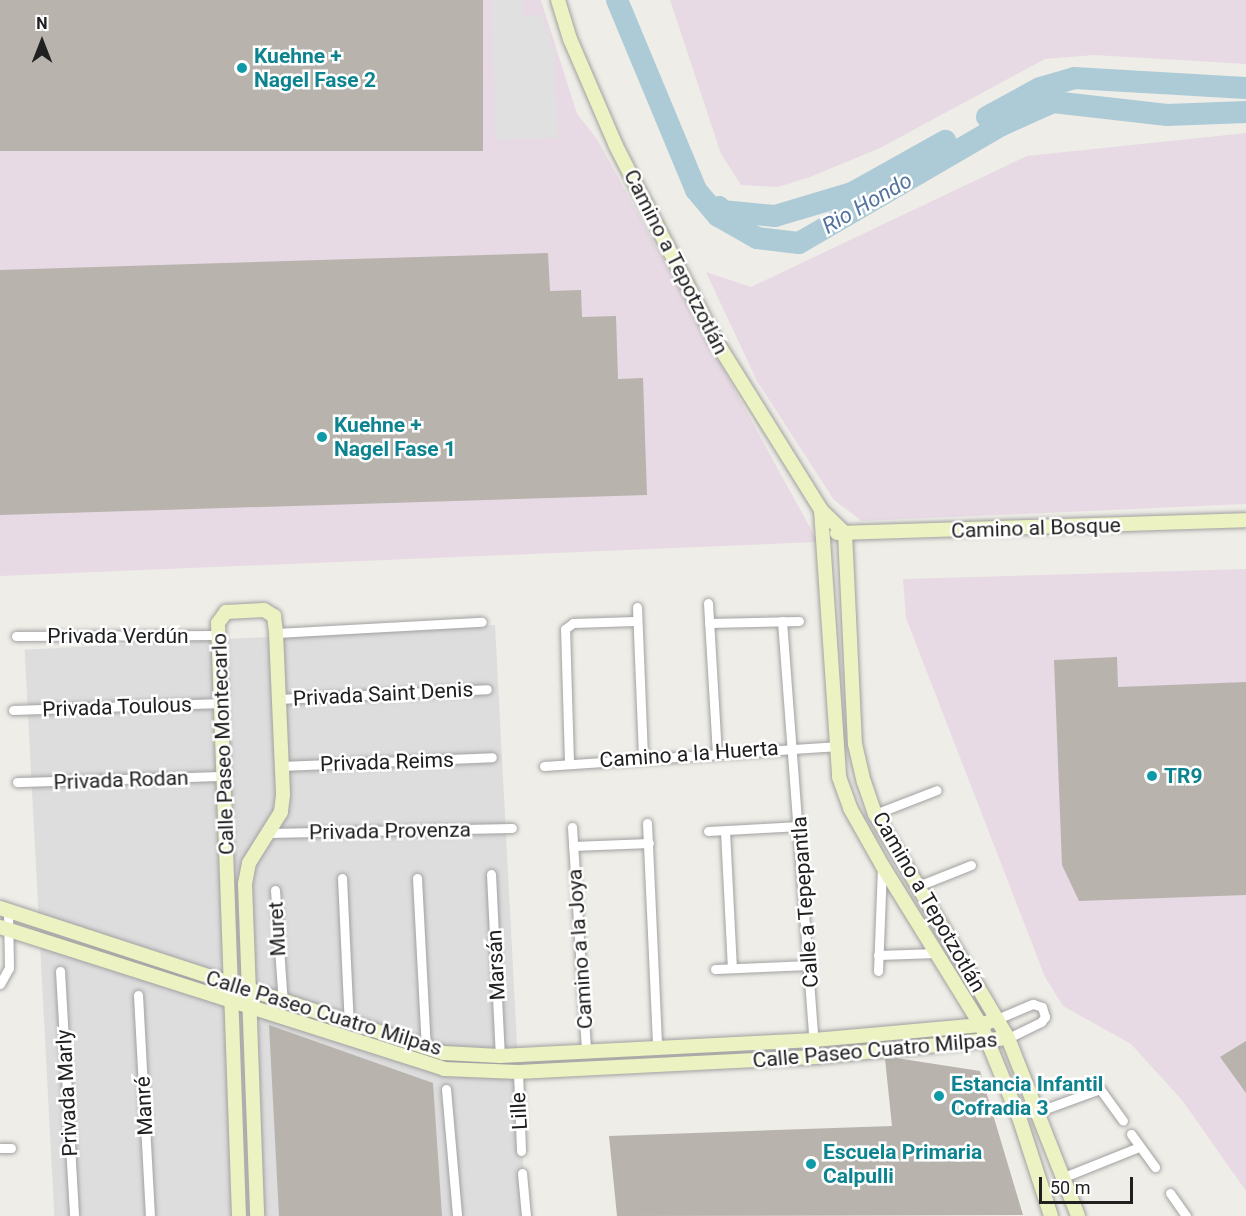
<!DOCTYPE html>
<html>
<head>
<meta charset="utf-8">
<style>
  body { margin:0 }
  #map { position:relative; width:1246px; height:1216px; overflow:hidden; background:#efede7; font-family:Roboto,sans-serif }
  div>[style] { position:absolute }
  .residential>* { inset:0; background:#dedddd; transform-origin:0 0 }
  .industrial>* { inset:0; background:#e7dae4 }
  .parking>* { inset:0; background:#e0e0e0 }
  .river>* { height:22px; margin:-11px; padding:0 11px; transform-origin:11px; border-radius:11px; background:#adcbd7 }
  .building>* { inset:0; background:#b8b3ad; transform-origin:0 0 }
  .roads { filter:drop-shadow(0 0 2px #a1a1a1) drop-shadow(0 0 2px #a1a1a1) }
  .street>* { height:9px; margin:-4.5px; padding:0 4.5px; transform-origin:4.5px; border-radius:4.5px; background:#fff }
  .secondary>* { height:14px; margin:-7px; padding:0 7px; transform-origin:7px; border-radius:7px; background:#edf2c2 }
  .dots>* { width:16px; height:16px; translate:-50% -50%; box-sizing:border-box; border:3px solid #fff; border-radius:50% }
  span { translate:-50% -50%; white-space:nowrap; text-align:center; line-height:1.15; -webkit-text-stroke:5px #fff; paint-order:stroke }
  .culture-label { font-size:21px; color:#0d838f; font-weight:700 }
  .left { translate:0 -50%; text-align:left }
  .street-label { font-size:21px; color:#202020 }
  .water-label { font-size:22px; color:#54749d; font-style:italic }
  .north { position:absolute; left:12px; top:12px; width:60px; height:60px; -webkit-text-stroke:4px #fff; paint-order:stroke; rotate:0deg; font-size:16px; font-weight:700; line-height:24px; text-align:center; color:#202020 }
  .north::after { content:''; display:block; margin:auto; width:21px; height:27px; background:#202020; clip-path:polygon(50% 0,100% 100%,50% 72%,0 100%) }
  .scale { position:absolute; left:1039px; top:1177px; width:94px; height:27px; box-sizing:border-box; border:3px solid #202020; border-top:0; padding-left:8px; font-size:18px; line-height:21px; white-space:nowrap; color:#202020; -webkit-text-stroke:4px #fff; paint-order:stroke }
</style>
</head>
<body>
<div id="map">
  <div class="residential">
    <div style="left:495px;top:625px;width:592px;height:471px;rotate:87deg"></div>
  </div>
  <div class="industrial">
    <div style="clip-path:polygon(0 0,541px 0,577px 114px,597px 139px,818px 542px,0 576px)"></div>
    <div style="clip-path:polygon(670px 0,1246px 0,1246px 64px,1094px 55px,1045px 59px,880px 148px,810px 177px,778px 187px,741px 185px,721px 154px)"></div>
    <div style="clip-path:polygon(1246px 133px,1246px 504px,862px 521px,834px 500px,757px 381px,706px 272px,751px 287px,1027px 156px)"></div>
    <div style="clip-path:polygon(1246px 569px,1246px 1191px,1182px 1100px,1131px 1044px,1063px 1006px,1045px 977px,906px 618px,903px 579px)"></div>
  </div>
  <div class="parking">
    <div style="clip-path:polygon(491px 0,522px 0,523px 16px,541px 15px,554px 51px,558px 138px,496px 140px)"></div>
  </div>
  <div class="river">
    <div style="left:617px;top:0;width:206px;rotate:67.4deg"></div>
    <div style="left:696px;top:190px;width:34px;rotate:50deg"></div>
    <div style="left:718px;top:216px;width:45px;rotate:29.4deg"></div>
    <div style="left:757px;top:238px;width:42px;rotate:6.8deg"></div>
    <div style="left:799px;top:243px;width:235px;rotate:-30.2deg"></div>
    <div style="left:1002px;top:125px;width:56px;rotate:-24.3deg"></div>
    <div style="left:1053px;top:102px;width:115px;rotate:6.5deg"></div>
    <div style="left:1167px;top:115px;width:79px;rotate:-2.2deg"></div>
    <div style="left:987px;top:117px;width:60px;rotate:-28.7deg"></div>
    <div style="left:1040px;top:88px;width:35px;rotate:-16deg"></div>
    <div style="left:1074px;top:78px;width:172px;rotate:3.3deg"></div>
    <div style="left:719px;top:207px;width:5px;rotate:53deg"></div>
    <div style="left:722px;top:211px;width:53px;rotate:5.4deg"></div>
    <div style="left:775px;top:216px;width:80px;rotate:-16.6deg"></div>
    <div style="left:852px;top:193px;width:107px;rotate:-29.2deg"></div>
  </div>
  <div class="building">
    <div style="left:0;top:0;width:483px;height:151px"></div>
    <div style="clip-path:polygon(548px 253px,550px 291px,581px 290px,582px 317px,616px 316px,618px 379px,643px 378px,647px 495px,0 515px,0 270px)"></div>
    <div style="clip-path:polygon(1117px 657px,1118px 687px,1246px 682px,1246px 895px,1079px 901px,1062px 865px,1054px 660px)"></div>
    <div style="clip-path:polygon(269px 1025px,433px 1083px,442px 1216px,279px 1216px)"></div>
    <div style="clip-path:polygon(1246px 1041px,1246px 1093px,1220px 1057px)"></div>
    <div style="clip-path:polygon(896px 1058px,980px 1071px,1023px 1215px,617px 1216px,609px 1136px,892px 1126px,885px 1059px)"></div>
  </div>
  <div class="roads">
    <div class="street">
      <div style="left:708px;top:603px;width:151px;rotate:86.6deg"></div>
      <div style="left:637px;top:607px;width:150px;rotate:87.7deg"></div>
      <div style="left:782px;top:621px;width:437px;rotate:85.7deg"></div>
      <div style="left:709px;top:623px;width:90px;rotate:-1.3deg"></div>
      <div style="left:276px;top:633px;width:206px;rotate:-3.1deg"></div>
      <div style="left:16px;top:636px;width:203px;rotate:-0.3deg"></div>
      <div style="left:278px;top:699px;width:209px;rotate:-2.7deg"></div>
      <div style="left:13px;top:710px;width:209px;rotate:-1.9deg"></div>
      <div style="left:569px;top:762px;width:133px;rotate:-91.7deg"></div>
      <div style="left:565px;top:629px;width:10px;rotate:-37deg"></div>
      <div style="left:573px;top:623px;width:62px;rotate:-1.8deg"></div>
      <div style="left:281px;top:766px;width:211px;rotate:-2.4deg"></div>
      <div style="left:544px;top:766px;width:292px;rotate:-3.9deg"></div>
      <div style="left:17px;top:782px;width:208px;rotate:-1.7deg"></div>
      <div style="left:875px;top:814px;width:66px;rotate:-21.2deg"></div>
      <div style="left:647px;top:823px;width:223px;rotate:87.4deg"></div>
      <div style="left:572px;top:827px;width:224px;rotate:86.4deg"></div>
      <div style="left:708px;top:831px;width:92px;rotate:-3.1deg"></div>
      <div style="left:725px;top:831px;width:137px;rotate:87.1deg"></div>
      <div style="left:269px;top:833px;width:243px;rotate:-1.2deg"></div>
      <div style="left:573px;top:846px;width:76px;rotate:-2.3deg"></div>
      <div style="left:491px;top:874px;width:182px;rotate:87.2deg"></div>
      <div style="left:342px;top:878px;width:147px;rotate:87.3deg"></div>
      <div style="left:417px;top:878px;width:170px;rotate:87deg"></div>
      <div style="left:918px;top:886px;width:57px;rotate:-21.6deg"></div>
      <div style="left:275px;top:890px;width:113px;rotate:86deg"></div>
      <div style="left:878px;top:955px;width:59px;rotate:-1.9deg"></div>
      <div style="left:715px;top:969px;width:95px;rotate:-2.4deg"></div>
      <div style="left:60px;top:971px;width:245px;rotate:86.7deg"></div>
      <div style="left:878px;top:971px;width:105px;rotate:-87.8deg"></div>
      <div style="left:0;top:984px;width:18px;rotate:-61deg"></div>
      <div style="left:9px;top:968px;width:57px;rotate:-91deg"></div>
      <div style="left:138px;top:995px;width:221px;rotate:86.9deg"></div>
      <div style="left:997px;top:1019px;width:39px;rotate:-23deg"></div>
      <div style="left:1033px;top:1004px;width:9px;rotate:18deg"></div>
      <div style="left:1042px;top:1007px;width:10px;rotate:73deg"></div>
      <div style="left:1045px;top:1017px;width:6px;rotate:129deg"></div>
      <div style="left:1041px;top:1022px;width:37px;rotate:154deg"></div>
      <div style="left:518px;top:1072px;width:79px;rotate:87.8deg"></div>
      <div style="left:446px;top:1089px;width:127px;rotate:85deg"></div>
      <div style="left:1037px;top:1112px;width:67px;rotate:-20.1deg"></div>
      <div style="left:1100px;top:1089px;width:39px;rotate:54deg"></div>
      <div style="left:1131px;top:1134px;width:41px;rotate:54deg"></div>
      <div style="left:0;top:1148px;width:11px"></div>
      <div style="left:522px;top:1173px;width:43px;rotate:84.7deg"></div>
      <div style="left:1064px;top:1177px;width:81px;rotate:-21.8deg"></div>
      <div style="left:1170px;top:1193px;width:28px;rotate:55deg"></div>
    </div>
    <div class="secondary">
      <div style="left:558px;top:0;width:41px;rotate:72.9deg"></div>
      <div style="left:570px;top:39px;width:116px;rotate:66.7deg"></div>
      <div style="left:616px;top:146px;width:219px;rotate:62.9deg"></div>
      <div style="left:716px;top:341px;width:199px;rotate:58.1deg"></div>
      <div style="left:821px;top:510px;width:33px;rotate:44deg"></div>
      <div style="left:845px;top:533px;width:211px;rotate:87.3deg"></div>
      <div style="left:855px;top:744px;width:39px;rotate:77deg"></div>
      <div style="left:864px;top:782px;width:34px;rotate:71deg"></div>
      <div style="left:875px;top:814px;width:261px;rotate:59.3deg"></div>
      <div style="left:1008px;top:1038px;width:191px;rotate:68.5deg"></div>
      <div style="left:821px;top:510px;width:268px;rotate:86.1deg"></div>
      <div style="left:839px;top:777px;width:33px;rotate:70deg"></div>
      <div style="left:850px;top:808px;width:65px;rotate:60.7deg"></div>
      <div style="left:882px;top:865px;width:188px;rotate:58.3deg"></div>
      <div style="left:981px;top:1025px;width:103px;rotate:67.7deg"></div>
      <div style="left:1020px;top:1120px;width:101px;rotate:72.1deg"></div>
      <div style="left:837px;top:533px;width:409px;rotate:-1.8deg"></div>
      <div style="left:0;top:908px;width:467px;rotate:18.1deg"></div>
      <div style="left:444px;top:1053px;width:56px;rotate:3.1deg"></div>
      <div style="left:500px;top:1056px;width:314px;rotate:-2.9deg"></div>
      <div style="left:814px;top:1040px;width:168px;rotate:-5.1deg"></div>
      <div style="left:981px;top:1025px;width:17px;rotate:-21deg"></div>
      <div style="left:0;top:927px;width:466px;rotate:17.7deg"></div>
      <div style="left:444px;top:1069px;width:74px;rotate:2.3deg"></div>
      <div style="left:518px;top:1072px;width:297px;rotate:-2.9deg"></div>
      <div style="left:815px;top:1057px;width:194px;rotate:-5.6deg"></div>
      <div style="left:239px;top:1216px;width:593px;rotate:-92.03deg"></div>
      <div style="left:218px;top:623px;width:14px;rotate:-54deg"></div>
      <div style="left:226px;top:612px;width:38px;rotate:-3deg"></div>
      <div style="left:264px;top:610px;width:12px;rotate:31deg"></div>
      <div style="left:274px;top:616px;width:17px;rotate:83deg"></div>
      <div style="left:276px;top:633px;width:162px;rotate:87.5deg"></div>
      <div style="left:283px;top:795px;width:17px;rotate:97deg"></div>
      <div style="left:281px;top:812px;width:60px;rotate:122.1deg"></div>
      <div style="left:249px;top:863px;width:21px;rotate:101deg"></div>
      <div style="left:245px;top:884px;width:332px;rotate:87.9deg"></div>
    </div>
  </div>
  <div class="dots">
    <div style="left:242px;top:68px;background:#0f9aa8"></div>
    <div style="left:322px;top:437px;background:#0f9aa8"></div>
    <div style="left:1152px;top:776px;background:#0f9aa8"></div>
    <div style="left:939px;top:1096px;background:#0f9aa8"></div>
    <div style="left:811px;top:1164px;background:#0f9aa8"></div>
  </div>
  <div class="culture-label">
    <span class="left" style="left:254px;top:68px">Kuehne +<br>Nagel Fase 2</span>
    <span class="left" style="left:334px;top:437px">Kuehne +<br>Nagel Fase 1</span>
    <span class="left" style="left:1164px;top:776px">TR9</span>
    <span class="left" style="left:951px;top:1096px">Estancia Infantil<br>Cofradia 3</span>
    <span class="left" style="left:823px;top:1164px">Escuela Primaria<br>Calpulli</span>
  </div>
  <div class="street-label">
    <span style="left:676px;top:262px;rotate:63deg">Camino a Tepotzotlán</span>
    <span style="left:1036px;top:528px;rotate:-2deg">Camino al Bosque</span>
    <span style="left:118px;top:636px">Privada Verdún</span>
    <span style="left:383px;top:694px;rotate:-3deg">Privada Saint Denis</span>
    <span style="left:117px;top:707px;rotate:-2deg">Privada Toulous</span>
    <span style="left:223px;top:744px;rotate:-92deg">Calle Paseo Montecarlo</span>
    <span style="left:689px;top:754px;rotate:-4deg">Camino a la Huerta</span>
    <span style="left:387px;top:762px;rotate:-2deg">Privada Reims</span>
    <span style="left:121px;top:780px;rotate:-2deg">Privada Rodan</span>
    <span style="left:390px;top:831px;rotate:-1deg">Privada Provenza</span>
    <span style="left:805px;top:902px;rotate:-94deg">Calle a Tepepantla</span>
    <span style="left:929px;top:902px;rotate:60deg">Camino a Tepotzotlán</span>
    <span style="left:277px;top:929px;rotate:-93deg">Muret</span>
    <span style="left:580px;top:949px;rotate:-94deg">Camino a la Joya</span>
    <span style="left:496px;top:965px;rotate:-93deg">Marsán</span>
    <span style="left:324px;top:1013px;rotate:17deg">Calle Paseo Cuatro Milpas</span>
    <span style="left:875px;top:1050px;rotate:-5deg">Calle Paseo Cuatro Milpas</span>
    <span style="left:67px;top:1093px;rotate:-93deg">Privada Marly</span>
    <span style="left:144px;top:1106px;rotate:-93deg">Manré</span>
    <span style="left:519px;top:1111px;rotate:-93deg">Lille</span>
  </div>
  <div class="water-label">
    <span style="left:867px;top:203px;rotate:-30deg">Rio Hondo</span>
  </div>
  <div class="north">N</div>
  <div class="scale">50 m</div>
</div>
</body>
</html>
